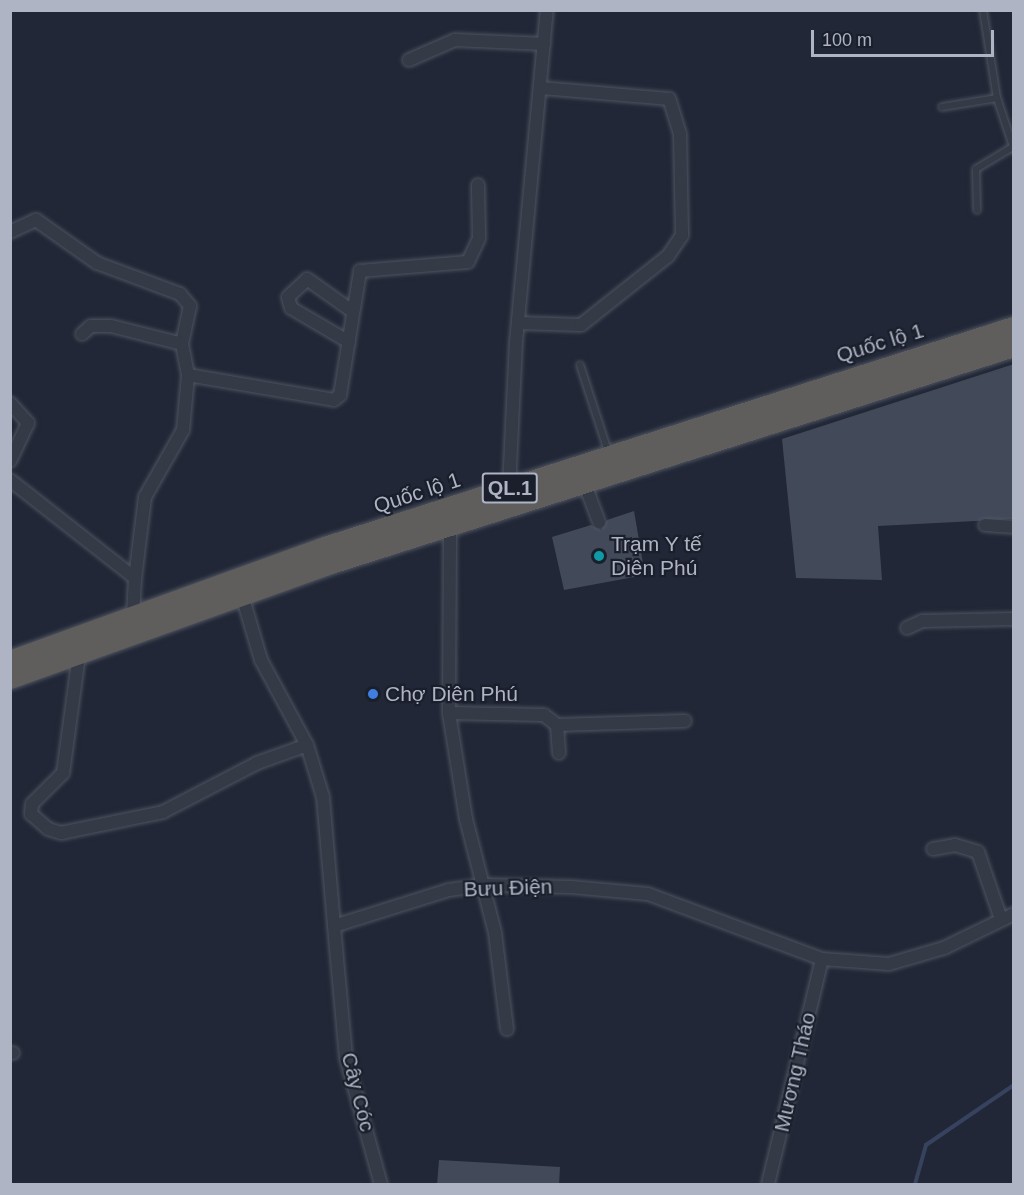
<!DOCTYPE html>
<html>
<head>
<meta charset="utf-8">
<style>
  body { margin:0 }
  #map { position:relative; width:1024px; height:1195px; overflow:hidden; background:#212736; font-family:Arial,sans-serif }
  div>[style] { position:absolute }
  .stream>* { height:4px; margin:-2px; padding:0 2px; transform-origin:2px; border-radius:2px; background:#37435e }
  .building>* { inset:0; background:#424a5a }
  .roads { filter:drop-shadow(0 0 2px #4f5461) drop-shadow(0 0 2px #4f5461) }
  .service>* { height:6px; margin:-3px; padding:0 3px; transform-origin:3px; border-radius:3px; background:#343a46 }
  .minor>* { height:12px; margin:-6px; padding:0 6px; transform-origin:6px; border-radius:6px; background:#343a46 }
  .trunk>* { height:20px; margin:-10px; padding:0 10px; transform-origin:10px; border-radius:10px; background:#5f5e5c }
  .dots>* { width:16px; height:16px; translate:-50% -50%; box-sizing:border-box; border:3px solid #1a1f2b; border-radius:50% }
  span { translate:-50% -50%; white-space:nowrap; text-align:center; line-height:1.15; -webkit-text-stroke:4.5px #1a1f2b; paint-order:stroke }
  .shield-label span { padding:2px 4px; background:#1a1f2b; border:2px solid; border-radius:4px; -webkit-text-stroke-width:0 }
  .shield-label { font-size:20px; color:#aeb4c3; font-weight:700 }
  .street-label { font-size:21px; color:#aeb4c3 }
  .poi-label { font-size:21px; color:#aeb4c3 }
  .left { translate:0 -50%; text-align:left }
  .frame { position:absolute; inset:0; border:12px solid #aeb4c3; pointer-events:none }
  .scale { position:absolute; left:811px; top:30px; width:183px; height:27px; box-sizing:border-box; border:3px solid #aeb4c3; border-top:0; padding-left:8px; font-size:18px; line-height:21px; white-space:nowrap; color:#aeb4c3; -webkit-text-stroke:4px #1a1f2b; paint-order:stroke }
</style>
</head>
<body>
<div id="map">
  <div class="stream">
    <div style="left:915px;top:1184px;width:41px;rotate:-74.2deg"></div>
    <div style="left:926px;top:1145px;width:107px;rotate:-34.3deg"></div>
  </div>
  <div class="building">
    <div style="clip-path:polygon(1014px 364px,1014px 519px,878px 526px,882px 580px,796px 578px,782px 439px)"></div>
    <div style="clip-path:polygon(634px 511px,645px 575px,564px 590px,552px 537px,591px 525px,601px 530px,607px 520px)"></div>
    <div style="clip-path:polygon(439px 1160px,560px 1167px,559px 1185px,437px 1185px)"></div>
  </div>
  <div class="roads">
    <div class="service">
      <div style="left:983px;top:10px;width:89px;rotate:81deg"></div>
      <div style="left:997px;top:98px;width:54px;rotate:71.6deg"></div>
      <div style="left:942px;top:107px;width:56px;rotate:-9.3deg"></div>
      <div style="left:977px;top:210px;width:41px;rotate:-91.4deg"></div>
      <div style="left:976px;top:169px;width:41px;rotate:-31deg"></div>
      <div style="left:580px;top:365px;width:94px;rotate:72deg"></div>
    </div>
    <div class="minor">
      <div style="left:409px;top:60px;width:50px;rotate:-23.5deg"></div>
      <div style="left:455px;top:40px;width:89px;rotate:2.6deg"></div>
      <div style="left:10px;top:232px;width:29px;rotate:-25deg"></div>
      <div style="left:36px;top:220px;width:75px;rotate:35.2deg"></div>
      <div style="left:97px;top:263px;width:89px;rotate:20.5deg"></div>
      <div style="left:180px;top:294px;width:16px;rotate:50deg"></div>
      <div style="left:190px;top:306px;width:39px;rotate:102deg"></div>
      <div style="left:182px;top:344px;width:32px;rotate:79deg"></div>
      <div style="left:188px;top:375px;width:55px;rotate:95.2deg"></div>
      <div style="left:183px;top:430px;width:77px;rotate:119.6deg"></div>
      <div style="left:145px;top:497px;width:82px;rotate:97deg"></div>
      <div style="left:518px;top:323px;width:63px;rotate:1.8deg"></div>
      <div style="left:581px;top:325px;width:111px;rotate:-38.4deg"></div>
      <div style="left:668px;top:256px;width:25px;rotate:-56deg"></div>
      <div style="left:682px;top:235px;width:101px;rotate:-91.1deg"></div>
      <div style="left:680px;top:134px;width:37px;rotate:-107deg"></div>
      <div style="left:669px;top:99px;width:128px;rotate:-175.1deg"></div>
      <div style="left:82px;top:334px;width:12px;rotate:-42deg"></div>
      <div style="left:91px;top:326px;width:20px"></div>
      <div style="left:111px;top:326px;width:73px;rotate:14.2deg"></div>
      <div style="left:349px;top:342px;width:67px;rotate:-149.6deg"></div>
      <div style="left:291px;top:308px;width:11px;rotate:-105deg"></div>
      <div style="left:288px;top:297px;width:26px;rotate:-43deg"></div>
      <div style="left:307px;top:279px;width:55px;rotate:35.4deg"></div>
      <div style="left:188px;top:375px;width:148px;rotate:9.7deg"></div>
      <div style="left:334px;top:400px;width:8px;rotate:-40deg"></div>
      <div style="left:340px;top:395px;width:126px;rotate:-80.8deg"></div>
      <div style="left:360px;top:271px;width:108px;rotate:-4.8deg"></div>
      <div style="left:468px;top:262px;width:26px;rotate:-65deg"></div>
      <div style="left:479px;top:238px;width:53px;rotate:-91.1deg"></div>
      <div style="left:10px;top:403px;width:27px;rotate:48deg"></div>
      <div style="left:28px;top:423px;width:42px;rotate:115.3deg"></div>
      <div style="left:10px;top:480px;width:159px;rotate:38.1deg"></div>
      <div style="left:135px;top:578px;width:36px;rotate:93deg"></div>
      <div style="left:584px;top:482px;width:43px;rotate:69.4deg"></div>
      <div style="left:509px;top:489px;width:147px;rotate:-87.3deg"></div>
      <div style="left:516px;top:342px;width:333px;rotate:-84.7deg"></div>
      <div style="left:450px;top:525px;width:188px;rotate:90.3deg"></div>
      <div style="left:449px;top:713px;width:107px;rotate:80.9deg"></div>
      <div style="left:466px;top:819px;width:118px;rotate:75.7deg"></div>
      <div style="left:495px;top:933px;width:97px;rotate:82.9deg"></div>
      <div style="left:985px;top:525px;width:29px;rotate:4deg"></div>
      <div style="left:242px;top:595px;width:68px;rotate:73.7deg"></div>
      <div style="left:261px;top:660px;width:97px;rotate:61.6deg"></div>
      <div style="left:307px;top:745px;width:54px;rotate:72.9deg"></div>
      <div style="left:323px;top:797px;width:129px;rotate:85.1deg"></div>
      <div style="left:334px;top:926px;width:121px;rotate:-17.4deg"></div>
      <div style="left:449px;top:890px;width:36px;rotate:-8deg"></div>
      <div style="left:485px;top:885px;width:86px;rotate:1.3deg"></div>
      <div style="left:571px;top:887px;width:77px;rotate:5.2deg"></div>
      <div style="left:648px;top:894px;width:186px;rotate:20.5deg"></div>
      <div style="left:822px;top:959px;width:67px;rotate:4.3deg"></div>
      <div style="left:889px;top:964px;width:57px;rotate:-16.2deg"></div>
      <div style="left:944px;top:948px;width:78px;rotate:-25.9deg"></div>
      <div style="left:907px;top:628px;width:17px;rotate:-25deg"></div>
      <div style="left:922px;top:621px;width:92px;rotate:-1.2deg"></div>
      <div style="left:79px;top:655px;width:119px;rotate:97.7deg"></div>
      <div style="left:63px;top:773px;width:44px;rotate:135deg"></div>
      <div style="left:32px;top:804px;width:10px;rotate:96deg"></div>
      <div style="left:31px;top:814px;width:23px;rotate:41deg"></div>
      <div style="left:48px;top:829px;width:14px;rotate:17deg"></div>
      <div style="left:61px;top:833px;width:104px;rotate:-11.6deg"></div>
      <div style="left:163px;top:812px;width:106px;rotate:-27.5deg"></div>
      <div style="left:257px;top:763px;width:53px;rotate:-19.8deg"></div>
      <div style="left:449px;top:713px;width:95px;rotate:1.2deg"></div>
      <div style="left:544px;top:715px;width:16px;rotate:38deg"></div>
      <div style="left:557px;top:725px;width:28px;rotate:86deg"></div>
      <div style="left:557px;top:725px;width:128px;rotate:-1.8deg"></div>
      <div style="left:933px;top:849px;width:22px;rotate:-10deg"></div>
      <div style="left:955px;top:845px;width:24px;rotate:17deg"></div>
      <div style="left:978px;top:852px;width:71px;rotate:71.1deg"></div>
      <div style="left:334px;top:926px;width:133px;rotate:84.8deg"></div>
      <div style="left:346px;top:1058px;width:131px;rotate:74.5deg"></div>
      <div style="left:10px;top:1053px;width:3px"></div>
      <div style="left:768px;top:1184px;width:231px;rotate:-76.5deg"></div>
    </div>
    <div class="trunk">
      <div style="left:10px;top:661px;width:335px;rotate:-19.9deg"></div>
      <div style="left:325px;top:547px;width:723px;rotate:-17.71deg"></div>
      <div style="left:10px;top:679px;width:341px;rotate:-19.7deg"></div>
      <div style="left:331px;top:564px;width:717px;rotate:-17.63deg"></div>
    </div>
  </div>
  <div class="dots">
    <div style="left:599px;top:556px;background:#0f9aa8"></div>
    <div style="left:373px;top:694px;background:#3f7fe0"></div>
  </div>
  <div class="shield-label">
    <span style="left:510px;top:488px">QL.1</span>
  </div>
  <div class="street-label">
    <span style="left:880px;top:343px;rotate:-17deg">Quốc lộ 1</span>
    <span style="left:417px;top:493px;rotate:-18deg">Quốc lộ 1</span>
    <span style="left:508px;top:888px;rotate:-2deg">Bưu Điện</span>
    <span style="left:795px;top:1072px;rotate:-77deg">Mương Tháo</span>
    <span style="left:358px;top:1092px;rotate:76deg">Cây Cóc</span>
  </div>
  <div class="poi-label">
    <span class="left" style="left:611px;top:556px">Trạm Y tế<br>Diên Phú</span>
    <span class="left" style="left:385px;top:694px">Chợ Diên Phú</span>
  </div>
  <div class="frame"></div>
  <div class="scale">100 m</div>
</div>
</body>
</html>
